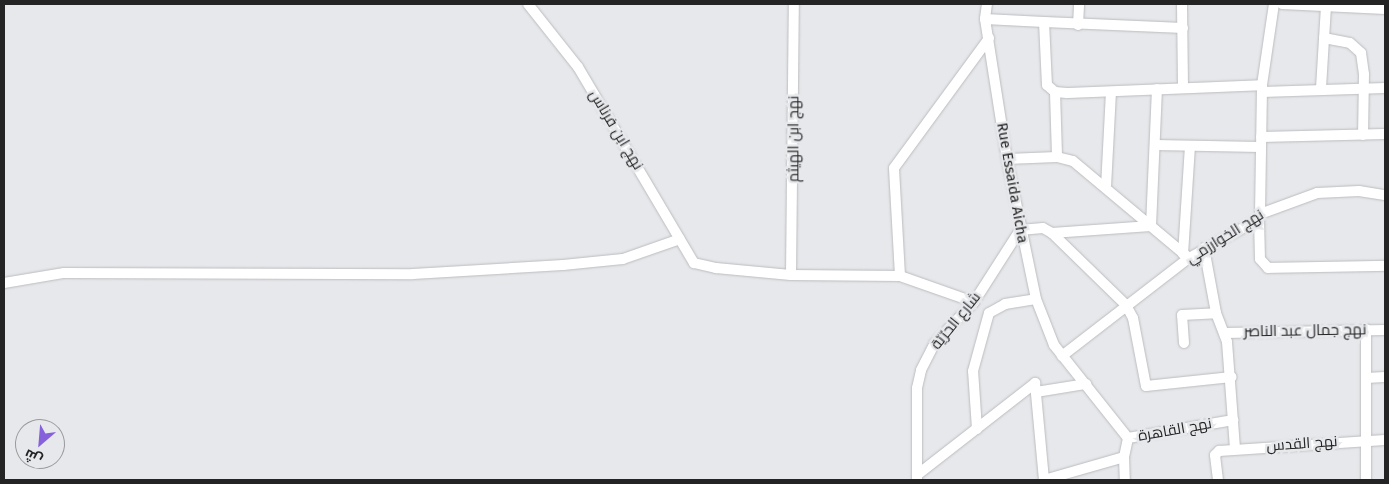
<!DOCTYPE html>
<html>
<head>
<meta charset="utf-8">
<style>
  body { margin:0 }
  #map { position:relative; width:1389px; height:484px; overflow:hidden; background:#e7e8eb; font-family:"Fira Sans",Cairo,sans-serif }
  div>[style] { position:absolute }
  .roads { filter:drop-shadow(0 0 1px #bbbcbf) drop-shadow(0 0 1px #bbbcbf) }
  .minor>* { height:10px; margin:-5px; padding:0 5px; transform-origin:5px; border-radius:5px; background:#fff }
  span { translate:-50% -50%; white-space:nowrap; text-align:center; line-height:1.15; -webkit-text-stroke:5px #e7e8eb; paint-order:stroke }
  .street-label { font-size:15px; color:#242425 }
  .frame { position:absolute; inset:0; border:5px solid #242425; pointer-events:none }
  .north { position:absolute; left:15px; top:419px; width:50px; height:50px; box-sizing:border-box; background:#e7e8eb; border:1px solid #999a9c; border-radius:50%; rotate:207deg; font-size:14px; font-weight:700; line-height:20px; text-align:center; color:#242425 }
  .north::after { content:''; display:block; margin:auto; width:18px; height:22px; background:#8661dc; clip-path:polygon(50% 0,100% 100%,50% 72%,0 100%) }
</style>
</head>
<body>
<div id="map">
  <div class="roads">
    <div class="minor">
      <div style="left:528px;top:4px;width:80px;rotate:51.6deg"></div>
      <div style="left:578px;top:67px;width:228px;rotate:59.4deg"></div>
      <div style="left:694px;top:263px;width:23px;rotate:13deg"></div>
      <div style="left:716px;top:268px;width:75px;rotate:5.3deg"></div>
      <div style="left:791px;top:275px;width:109px;rotate:0.5deg"></div>
      <div style="left:900px;top:276px;width:78px;rotate:19.4deg"></div>
      <div style="left:987px;top:4px;width:15px;rotate:98deg"></div>
      <div style="left:985px;top:19px;width:142px;rotate:81.1deg"></div>
      <div style="left:1007px;top:159px;width:143px;rotate:78.3deg"></div>
      <div style="left:1036px;top:299px;width:49px;rotate:68.6deg"></div>
      <div style="left:1054px;top:345px;width:119px;rotate:51.5deg"></div>
      <div style="left:1182px;top:4px;width:83px;rotate:89.3deg"></div>
      <div style="left:1282px;top:4px;width:103px;rotate:2.8deg"></div>
      <div style="left:985px;top:19px;width:59px;rotate:2.9deg"></div>
      <div style="left:1078px;top:25px;width:21px;rotate:-87deg"></div>
      <div style="left:1183px;top:28px;width:139px;rotate:-177.5deg"></div>
      <div style="left:1044px;top:22px;width:63px;rotate:87.3deg"></div>
      <div style="left:1047px;top:85px;width:11px;rotate:41deg"></div>
      <div style="left:1055px;top:92px;width:12px;rotate:5deg"></div>
      <div style="left:1067px;top:93px;width:195px;rotate:-2.3deg"></div>
      <div style="left:1324px;top:38px;width:26px;rotate:11deg"></div>
      <div style="left:1350px;top:43px;width:15px;rotate:42deg"></div>
      <div style="left:1361px;top:53px;width:21px;rotate:82deg"></div>
      <div style="left:1364px;top:74px;width:61px;rotate:90.9deg"></div>
      <div style="left:1321px;top:88px;width:82px;rotate:-86.5deg"></div>
      <div style="left:1055px;top:92px;width:65px;rotate:88.2deg"></div>
      <div style="left:1262px;top:92px;width:123px;rotate:-1.9deg"></div>
      <div style="left:1261px;top:137px;width:124px;rotate:-1.4deg"></div>
      <div style="left:1155px;top:145px;width:105px;rotate:1.1deg"></div>
      <div style="left:1007px;top:159px;width:50px;rotate:-2.3deg"></div>
      <div style="left:1057px;top:157px;width:16px;rotate:14deg"></div>
      <div style="left:1073px;top:161px;width:151px;rotate:39.9deg"></div>
      <div style="left:1106px;top:187px;width:94px;rotate:-87deg"></div>
      <div style="left:1260px;top:214px;width:129px;rotate:-89.1deg"></div>
      <div style="left:1262px;top:85px;width:82px;rotate:-81.6deg"></div>
      <div style="left:1259px;top:219px;width:40px;rotate:88.6deg"></div>
      <div style="left:1260px;top:259px;width:12px;rotate:48deg"></div>
      <div style="left:1268px;top:268px;width:117px;rotate:-1deg"></div>
      <div style="left:1052px;top:233px;width:103px;rotate:44.2deg"></div>
      <div style="left:1126px;top:305px;width:15px;rotate:62deg"></div>
      <div style="left:1133px;top:318px;width:69px;rotate:79.2deg"></div>
      <div style="left:1146px;top:386px;width:86px;rotate:-6deg"></div>
      <div style="left:1204px;top:248px;width:66px;rotate:79.5deg"></div>
      <div style="left:1216px;top:313px;width:31px;rotate:69deg"></div>
      <div style="left:1227px;top:342px;width:107px;rotate:85.7deg"></div>
      <div style="left:1183px;top:254px;width:108px;rotate:-86.3deg"></div>
      <div style="left:791px;top:275px;width:271px;rotate:-89.4deg"></div>
      <div style="left:900px;top:276px;width:108px;rotate:-93.2deg"></div>
      <div style="left:894px;top:168px;width:161px;rotate:-53.8deg"></div>
      <div style="left:4px;top:283px;width:61px;rotate:-9.5deg"></div>
      <div style="left:64px;top:273px;width:349px;rotate:0.2deg"></div>
      <div style="left:413px;top:274px;width:150px;rotate:-3.4deg"></div>
      <div style="left:563px;top:265px;width:60px;rotate:-5.7deg"></div>
      <div style="left:623px;top:259px;width:60px;rotate:-19.3deg"></div>
      <div style="left:1225px;top:333px;width:160px;rotate:-1.1deg"></div>
      <div style="left:1184px;top:343px;width:28px;rotate:-94deg"></div>
      <div style="left:1182px;top:315px;width:34px;rotate:-3deg"></div>
      <div style="left:1062px;top:356px;width:160px;rotate:-37.7deg"></div>
      <div style="left:1189px;top:258px;width:80px;rotate:-29.1deg"></div>
      <div style="left:1259px;top:219px;width:5px;rotate:-79deg"></div>
      <div style="left:1260px;top:214px;width:61px;rotate:-20.2deg"></div>
      <div style="left:1317px;top:193px;width:42px;rotate:-2.7deg"></div>
      <div style="left:1359px;top:191px;width:26px;rotate:9deg"></div>
      <div style="left:1366px;top:378px;width:19px;rotate:-3deg"></div>
      <div style="left:1035px;top:383px;width:97px;rotate:84.7deg"></div>
      <div style="left:1036px;top:392px;width:51px;rotate:-9.1deg"></div>
      <div style="left:977px;top:429px;width:58px;rotate:-93.9deg"></div>
      <div style="left:973px;top:371px;width:60px;rotate:-74.6deg"></div>
      <div style="left:989px;top:313px;width:18px;rotate:-29deg"></div>
      <div style="left:1005px;top:304px;width:31px;rotate:-9deg"></div>
      <div style="left:1124px;top:457px;width:23px;rotate:88deg"></div>
      <div style="left:917px;top:475px;width:150px;rotate:-37.9deg"></div>
      <div style="left:917px;top:480px;width:92px;rotate:-90deg"></div>
      <div style="left:917px;top:388px;width:18px;rotate:-77deg"></div>
      <div style="left:921px;top:370px;width:29px;rotate:-63deg"></div>
      <div style="left:934px;top:344px;width:58px;rotate:-46.4deg"></div>
      <div style="left:974px;top:302px;width:85px;rotate:-57.4deg"></div>
      <div style="left:1020px;top:230px;width:23px;rotate:-5deg"></div>
      <div style="left:1043px;top:228px;width:10px;rotate:29deg"></div>
      <div style="left:1052px;top:233px;width:99px;rotate:-4deg"></div>
      <div style="left:1151px;top:226px;width:137px;rotate:-87.5deg"></div>
      <div style="left:1044px;top:480px;width:83px;rotate:-16deg"></div>
      <div style="left:1124px;top:457px;width:19px;rotate:-78deg"></div>
      <div style="left:1128px;top:438px;width:107px;rotate:-9.7deg"></div>
      <div style="left:1218px;top:480px;width:25px;rotate:-97deg"></div>
      <div style="left:1215px;top:455px;width:6px;rotate:-45deg"></div>
      <div style="left:1219px;top:451px;width:166px;rotate:-3.8deg"></div>
      <div style="left:1366px;top:480px;width:151px;rotate:-90deg"></div>
    </div>
  </div>
  <div class="street-label">
    <span style="left:616px;top:130px;rotate:59deg">نهج ابن فرناس</span>
    <span style="left:794px;top:139px;rotate:-90deg">نهج ابن الهيثم</span>
    <span style="left:1012px;top:183px;rotate:80deg">Rue Essaida Aicha</span>
    <span style="left:1225px;top:237px;rotate:-32deg">نهج الخوارزمي</span>
    <span style="left:956px;top:321px;rotate:-51deg">شارع الحرّيّة</span>
    <span style="left:1305px;top:331px;rotate:-1deg">نهج جمال عبد الناصر</span>
    <span style="left:1175px;top:430px;rotate:-10deg">نهج القاهرة</span>
    <span style="left:1302px;top:444px;rotate:-4deg">نهج القدس</span>
  </div>
  <div class="frame"></div>
  <div class="north">ش</div>
</div>
</body>
</html>
